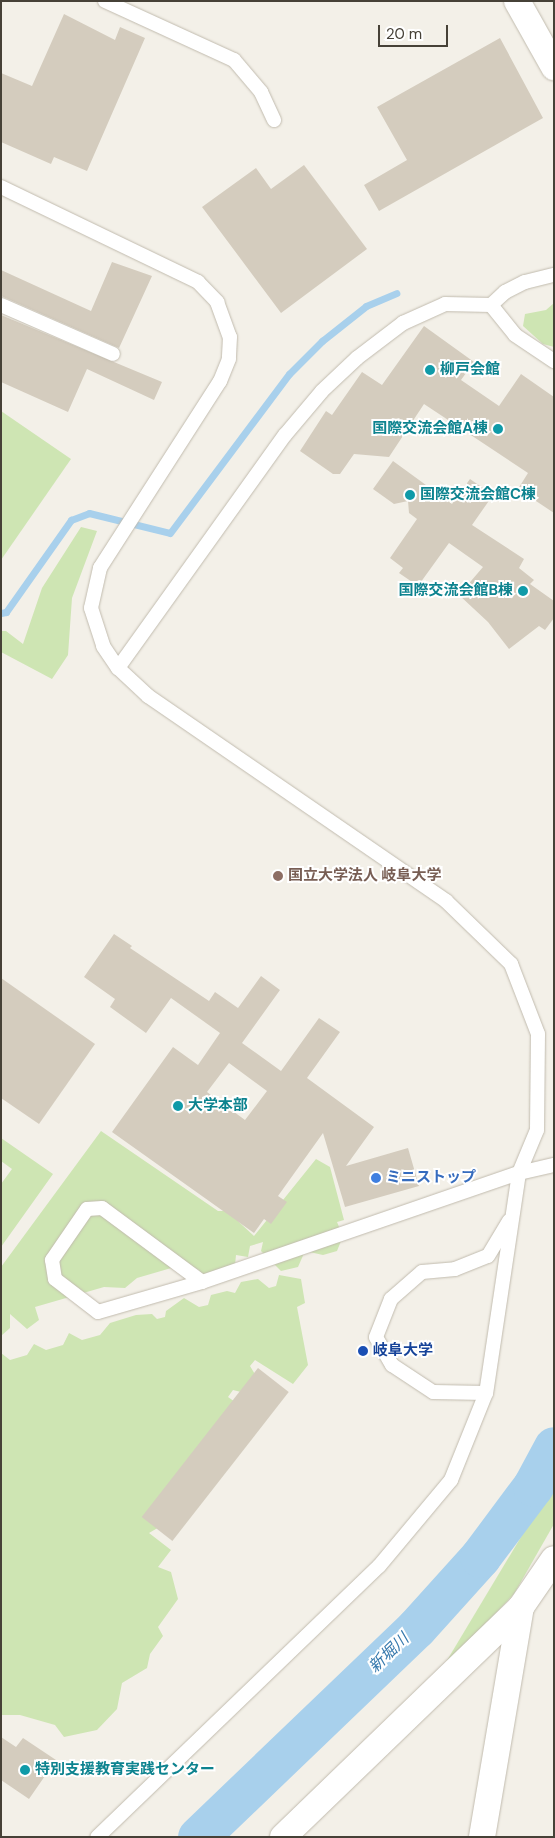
<!DOCTYPE html>
<html>
<head>
<meta charset="utf-8">
<style>
  body { margin:0 }
  #map { position:relative; width:555px; height:1838px; overflow:hidden; background:#f3f0e8; font-family:"DM Sans","Noto Sans JP",sans-serif }
  div>[style] { position:absolute }
  .green>* { inset:0; background:#cee5b3 }
  .stream>* { height:7px; margin:-3.5px; padding:0 3.5px; transform-origin:3.5px; border-radius:3.5px; background:#a8d0ec }
  .river>* { height:41px; margin:-20.5px; padding:0 20.5px; transform-origin:20.5px; border-radius:20.5px; background:#a8d0ec }
  .building>* { inset:0; background:#d4ccbe; transform-origin:0 0 }
  .roads { filter:drop-shadow(0 0 1px #c1bbae) drop-shadow(0 0 1px #c1bbae) }
  .service>* { height:14px; margin:-7px; padding:0 7px; transform-origin:7px; border-radius:7px; background:#fff }
  .minor>* { height:26px; margin:-13px; padding:0 13px; transform-origin:13px; border-radius:13px; background:#fff }
  .dots>* { width:14px; height:14px; translate:-50% -50%; box-sizing:border-box; border:2px solid #fff; border-radius:50% }
  span { translate:-50% -50%; white-space:nowrap; text-align:center; line-height:1.15; -webkit-text-stroke:4px #fff; paint-order:stroke }
  .culture-label { font-size:15px; color:#0d838f; font-weight:700 }
  .left { translate:0 -50%; text-align:left }
  .right { translate:-100% -50%; text-align:right }
  .education-label { font-size:15px; color:#785e54; font-weight:700 }
  .shop-label { font-size:15px; color:#366cbe; font-weight:700 }
  .transit-label { font-size:15px; color:#164399; font-weight:700 }
  .water-label { font-size:16px; color:#3679ad; font-style:italic }
  .frame { position:absolute; inset:0; border:2px solid #464137; pointer-events:none }
  .scale { position:absolute; left:378px; top:25px; width:70px; height:22px; box-sizing:border-box; border:2px solid #464137; border-top:0; padding-left:6px; font-size:15px; line-height:18px; white-space:nowrap; color:#464137; -webkit-text-stroke:4px #fff; paint-order:stroke }
</style>
</head>
<body>
<div id="map">
  <div class="green">
    <div style="clip-path:polygon(554px 303px,554px 347px,543px 344px,523px 326px,525px 314px,546px 310px)"></div>
    <div style="clip-path:polygon(1px 411px,71px 459px,1px 560px)"></div>
    <div style="clip-path:polygon(81px 527px,97px 531px,72px 598px,68px 655px,52px 679px,1px 652px,1px 631px,6px 631px,23px 644px,42px 588px)"></div>
    <div style="clip-path:polygon(101px 1131px,218px 1211px,227px 1211px,254px 1236px,316px 1159px,330px 1167px,344px 1220px,337px 1222px,343px 1236px,337px 1251px,323px 1255px,305px 1251px,298px 1267px,281px 1271px,261px 1251px,263px 1242px,250px 1246px,248px 1257px,236px 1255px,235px 1265px,206px 1285px,199px 1270px,185px 1264px,137px 1278px,125px 1288px,104px 1287px,35px 1307px,39px 1320px,27px 1329px,10px 1314px,10px 1328px,1px 1336px,1px 1267px)"></div>
    <div style="clip-path:polygon(1px 1138px,53px 1174px,1px 1247px,1px 1184px,12px 1169px,1px 1161px)"></div>
    <div style="clip-path:polygon(279px 1275px,301px 1279px,305px 1303px,297px 1307px,308px 1365px,293px 1384px,255px 1360px,250px 1366px,259px 1381px,249px 1394px,233px 1390px,228px 1397px,238px 1404px,161px 1526px,149px 1533px,171px 1550px,158px 1567px,171px 1572px,178px 1599px,158px 1627px,163px 1636px,150px 1654px,147px 1668px,122px 1683px,117px 1709px,97px 1730px,64px 1737px,55px 1725px,20px 1715px,2px 1715px,1px 1353px,10px 1360px,27px 1355px,34px 1344px,46px 1350px,63px 1345px,69px 1333px,82px 1340px,100px 1335px,110px 1323px,136px 1315px,152px 1314px,157px 1319px,165px 1317px,166px 1311px,184px 1298px,199px 1307px,208px 1305px,211px 1295px,227px 1291px,235px 1293px,241px 1282px,258px 1279px,269px 1288px,276px 1286px)"></div>
    <div style="clip-path:polygon(554px 1482px,554px 1524px,514px 1594px,440px 1672px)"></div>
  </div>
  <div class="stream">
    <div style="left:1px;top:613px;width:5px;rotate:-11deg"></div>
    <div style="left:6px;top:612px;width:113px;rotate:-54.8deg"></div>
    <div style="left:71px;top:520px;width:19px;rotate:-21deg"></div>
    <div style="left:89px;top:513px;width:83px;rotate:13.9deg"></div>
    <div style="left:170px;top:533px;width:199px;rotate:-53.2deg"></div>
    <div style="left:289px;top:374px;width:47px;rotate:-45deg"></div>
    <div style="left:322px;top:341px;width:56px;rotate:-38.5deg"></div>
    <div style="left:366px;top:306px;width:33px;rotate:-23deg"></div>
  </div>
  <div class="river">
    <div style="left:198px;top:1837px;width:302px;rotate:-43.8deg"></div>
    <div style="left:416px;top:1628px;width:96px;rotate:-48deg"></div>
    <div style="left:480px;top:1557px;width:89px;rotate:-53.3deg"></div>
    <div style="left:533px;top:1486px;width:44px;rotate:-61.7deg"></div>
  </div>
  <div class="building">
    <div style="clip-path:polygon(64px 14px,115px 40px,120px 27px,145px 38px,87px 171px,54px 157px,51px 164px,1px 142px,1px 73px,32px 86px)"></div>
    <div style="clip-path:polygon(500px 38px,543px 118px,379px 211px,364px 185px,407px 160px,377px 107px)"></div>
    <div style="clip-path:polygon(304px 165px,367px 249px,281px 313px,202px 207px,256px 168px,271px 189px)"></div>
    <div style="clip-path:polygon(112px 262px,152px 276px,119px 348px,1px 296px,1px 270px,91px 311px)"></div>
    <div style="clip-path:polygon(1px 315px,162px 382px,154px 400px,87px 369px,68px 412px,1px 382px)"></div>
    <div style="clip-path:polygon(424px 326px,474px 362px,461px 380px,499px 406px,521px 374px,554px 397px,554px 513px,518px 489px,528px 473px,424px 404px,389px 457px,354px 454px,340px 474px,333px 474px,300px 451px,326px 411px,332px 415px,362px 372px,382px 385px)"></div>
    <div style="clip-path:polygon(393px 461px,452px 504px,470px 479px,493px 495px,472px 525px,524px 559px,519px 568px,534px 580px,530px 584px,554px 601px,554px 618px,545px 630px,539px 626px,509px 649px,488px 622px,459px 595px,483px 567px,449px 543px,418px 586px,399px 573px,403px 568px,390px 558px,417px 519px,409px 513px,408px 501px,394px 504px,373px 489px)"></div>
    <div style="clip-path:polygon(evenodd,114px 934px,132px 946px,130px 948px,209px 1001px,215px 992px,238px 1008px,261px 976px,280px 990px,242px 1043px,281px 1071px,319px 1018px,340px 1032px,307px 1078px,374px 1127px,346px 1166px,408px 1148px,419px 1186px,345px 1207px,323px 1133px,278px 1196px,287px 1202px,271px 1224px,264px 1219px,254px 1233px,112px 1132px,173px 1047px,198px 1065px,220px 1033px,171px 998px,146px 1033px,110px 1007px,115px 999px,84px 977px,114px 934px,229px 1063px,267px 1091px,245px 1120px,207px 1092px,229px 1063px)"></div>
    <div style="clip-path:polygon(1px 978px,95px 1044px,39px 1124px,1px 1098px)"></div>
    <div style="left:258px;top:1368px;width:39px;height:189px;rotate:38deg"></div>
    <div style="clip-path:polygon(1px 1737px,16px 1747px,23px 1738px,56px 1760px,29px 1799px,1px 1780px)"></div>
  </div>
  <div class="roads">
    <div class="service">
      <div style="left:105px;top:1px;width:142px;rotate:24.6deg"></div>
      <div style="left:234px;top:60px;width:42px;rotate:49.8deg"></div>
      <div style="left:261px;top:92px;width:31px;rotate:65deg"></div>
      <div style="left:1px;top:187px;width:219px;rotate:25.7deg"></div>
      <div style="left:198px;top:282px;width:28px;rotate:46deg"></div>
      <div style="left:217px;top:302px;width:37px;rotate:70deg"></div>
      <div style="left:230px;top:337px;width:22px;rotate:93deg"></div>
      <div style="left:229px;top:359px;width:24px;rotate:112deg"></div>
      <div style="left:220px;top:381px;width:222px;rotate:122.7deg"></div>
      <div style="left:100px;top:568px;width:41px;rotate:102.7deg"></div>
      <div style="left:91px;top:608px;width:40px;rotate:72deg"></div>
      <div style="left:103px;top:646px;width:27px;rotate:56deg"></div>
      <div style="left:118px;top:668px;width:41px;rotate:43deg"></div>
      <div style="left:148px;top:696px;width:362px;rotate:34.5deg"></div>
      <div style="left:446px;top:901px;width:91px;rotate:44.1deg"></div>
      <div style="left:511px;top:964px;width:75px;rotate:68.9deg"></div>
      <div style="left:538px;top:1034px;width:96px;rotate:90.6deg"></div>
      <div style="left:537px;top:1130px;width:47px;rotate:112.7deg"></div>
      <div style="left:519px;top:1173px;width:222px;rotate:98.5deg"></div>
      <div style="left:486px;top:1393px;width:94px;rotate:111.9deg"></div>
      <div style="left:451px;top:1480px;width:112px;rotate:129.9deg"></div>
      <div style="left:379px;top:1566px;width:391px;rotate:136.1deg"></div>
      <div style="left:1px;top:305px;width:122px;rotate:23.6deg"></div>
      <div style="left:491px;top:305px;width:38px;rotate:51deg"></div>
      <div style="left:515px;top:335px;width:47px;rotate:33.7deg"></div>
      <div style="left:118px;top:668px;width:287px;rotate:-54.4deg"></div>
      <div style="left:285px;top:435px;width:57px;rotate:-49.9deg"></div>
      <div style="left:322px;top:391px;width:48px;rotate:-43.3deg"></div>
      <div style="left:357px;top:358px;width:58px;rotate:-37.3deg"></div>
      <div style="left:403px;top:323px;width:46px;rotate:-24.3deg"></div>
      <div style="left:445px;top:304px;width:46px;rotate:1.2deg"></div>
      <div style="left:491px;top:305px;width:19px;rotate:-43deg"></div>
      <div style="left:505px;top:292px;width:22px;rotate:-27deg"></div>
      <div style="left:525px;top:282px;width:30px;rotate:-14deg"></div>
      <div style="left:202px;top:1282px;width:124px;rotate:-143.5deg"></div>
      <div style="left:102px;top:1208px;width:15px;rotate:176deg"></div>
      <div style="left:87px;top:1209px;width:62px;rotate:124.5deg"></div>
      <div style="left:52px;top:1260px;width:19px;rotate:81deg"></div>
      <div style="left:55px;top:1279px;width:54px;rotate:37.5deg"></div>
      <div style="left:98px;top:1312px;width:108px;rotate:-16.1deg"></div>
      <div style="left:202px;top:1282px;width:335px;rotate:-19deg"></div>
      <div style="left:519px;top:1173px;width:36px;rotate:-13deg"></div>
      <div style="left:486px;top:1393px;width:53px;rotate:-178.9deg"></div>
      <div style="left:433px;top:1392px;width:49px;rotate:-146.6deg"></div>
      <div style="left:392px;top:1365px;width:32px;rotate:-120deg"></div>
      <div style="left:376px;top:1337px;width:41px;rotate:-68.5deg"></div>
      <div style="left:391px;top:1299px;width:41px;rotate:-41.1deg"></div>
      <div style="left:422px;top:1272px;width:33px;rotate:-5deg"></div>
      <div style="left:455px;top:1269px;width:35px;rotate:-22deg"></div>
      <div style="left:488px;top:1256px;width:41px;rotate:-59deg"></div>
    </div>
    <div class="minor">
      <div style="left:517px;top:1px;width:76px;rotate:60.7deg"></div>
      <div style="left:283px;top:1837px;width:331px;rotate:-44deg"></div>
      <div style="left:521px;top:1607px;width:58px;rotate:-55.5deg"></div>
      <div style="left:482px;top:1837px;width:233px;rotate:-80.4deg"></div>
    </div>
  </div>
  <div class="dots">
    <div style="left:430px;top:370px;background:#0f9aa8"></div>
    <div style="left:498px;top:429px;background:#0f9aa8"></div>
    <div style="left:410px;top:495px;background:#0f9aa8"></div>
    <div style="left:523px;top:591px;background:#0f9aa8"></div>
    <div style="left:278px;top:876px;background:#8d6e63"></div>
    <div style="left:178px;top:1106px;background:#0f9aa8"></div>
    <div style="left:376px;top:1178px;background:#3f7fe0"></div>
    <div style="left:363px;top:1351px;background:#1a4fb4"></div>
    <div style="left:25px;top:1770px;background:#0f9aa8"></div>
  </div>
  <div class="culture-label">
    <span class="left" style="left:440px;top:370px">柳戸会館</span>
    <span class="right" style="left:488px;top:429px">国際交流会館A棟</span>
    <span class="left" style="left:420px;top:495px">国際交流会館C棟</span>
    <span class="right" style="left:513px;top:591px">国際交流会館B棟</span>
    <span class="left" style="left:188px;top:1106px">大学本部</span>
    <span class="left" style="left:35px;top:1770px">特別支援教育実践センター</span>
  </div>
  <div class="education-label">
    <span class="left" style="left:288px;top:876px">国立大学法人 岐阜大学</span>
  </div>
  <div class="shop-label">
    <span class="left" style="left:386px;top:1178px">ミニストップ</span>
  </div>
  <div class="transit-label">
    <span class="left" style="left:373px;top:1351px">岐阜大学</span>
  </div>
  <div class="water-label">
    <span style="left:389px;top:1653px;rotate:-44deg">新堀川</span>
  </div>
  <div class="frame"></div>
  <div class="scale">20 m</div>
</div>
</body>
</html>
